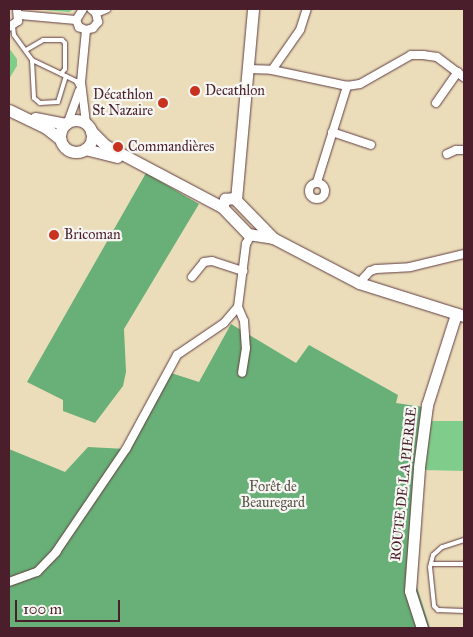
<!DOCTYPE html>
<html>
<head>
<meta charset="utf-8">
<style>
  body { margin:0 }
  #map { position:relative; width:473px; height:637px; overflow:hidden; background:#ebddba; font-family:"IM FELL Great Primer",serif }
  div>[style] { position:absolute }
  .green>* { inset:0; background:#80cd8b }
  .forest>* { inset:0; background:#68b077 }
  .roads { filter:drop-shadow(0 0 1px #623c40) drop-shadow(0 0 1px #623c40) }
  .lane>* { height:4px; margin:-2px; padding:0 2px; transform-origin:2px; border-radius:2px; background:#fff }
  .street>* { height:8px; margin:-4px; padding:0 4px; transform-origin:4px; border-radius:4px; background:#fff }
  .street>.ring { margin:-4px; padding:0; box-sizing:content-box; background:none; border:8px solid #fff; border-radius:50% }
  .secondary>* { height:11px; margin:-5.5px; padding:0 5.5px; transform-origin:5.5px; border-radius:5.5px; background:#fff }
  .secondary>.ring { margin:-5.5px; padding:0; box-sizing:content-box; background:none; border:11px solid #fff; border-radius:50% }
  .dots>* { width:14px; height:14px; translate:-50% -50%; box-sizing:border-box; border:2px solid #f6f6f2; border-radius:50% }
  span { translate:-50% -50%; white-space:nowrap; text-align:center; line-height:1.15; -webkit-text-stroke:4.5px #f6f6f2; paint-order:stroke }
  .poi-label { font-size:14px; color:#4a1f2b }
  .left { translate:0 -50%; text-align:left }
  .right { translate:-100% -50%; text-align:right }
  .street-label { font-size:14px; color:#4a1f2b }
  .park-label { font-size:14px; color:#5a5348 }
  .frame { position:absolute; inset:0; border:10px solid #4a1f2b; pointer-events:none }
  .scale { position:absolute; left:15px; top:600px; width:105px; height:22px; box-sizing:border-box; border:2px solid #4a1f2b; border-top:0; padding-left:6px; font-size:15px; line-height:18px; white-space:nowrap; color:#4a1f2b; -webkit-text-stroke:4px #f6f6f2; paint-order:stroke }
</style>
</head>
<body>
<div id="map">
  <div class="green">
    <div style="clip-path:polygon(30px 9px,74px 9px,69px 12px)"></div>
    <div style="clip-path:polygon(9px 48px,17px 59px,17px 66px,9px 79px)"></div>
    <div style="clip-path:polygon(429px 421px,464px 421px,464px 471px,423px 470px)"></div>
  </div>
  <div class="forest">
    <div style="clip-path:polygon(146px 173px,199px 204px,124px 329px,126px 372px,123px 386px,95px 423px,63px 411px,63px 400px,27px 382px)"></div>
    <div style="clip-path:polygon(231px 324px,296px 363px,309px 345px,398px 395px,396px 403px,423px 407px,423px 470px,415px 581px,430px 628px,9px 628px,9px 449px,65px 472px,88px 447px,126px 449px,168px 372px,199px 382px)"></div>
  </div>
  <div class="roads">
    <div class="lane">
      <div style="left:13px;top:26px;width:9px;rotate:84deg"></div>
      <div style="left:14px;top:35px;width:31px;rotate:54deg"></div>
      <div style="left:32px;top:60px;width:49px;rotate:25.5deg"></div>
      <div style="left:76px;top:81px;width:7px;rotate:63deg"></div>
      <div style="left:26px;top:50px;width:20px;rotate:-30deg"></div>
      <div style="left:43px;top:40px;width:19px"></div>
      <div style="left:62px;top:40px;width:4px;rotate:45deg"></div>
      <div style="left:65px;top:43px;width:26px;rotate:90deg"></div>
      <div style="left:65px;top:69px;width:6px;rotate:129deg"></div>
      <div style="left:32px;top:60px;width:38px;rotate:87deg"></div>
      <div style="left:34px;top:98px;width:8px;rotate:40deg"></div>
      <div style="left:40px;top:103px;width:18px;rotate:-3deg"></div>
      <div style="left:58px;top:102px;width:27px;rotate:-73deg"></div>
      <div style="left:464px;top:540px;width:23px;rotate:162deg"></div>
      <div style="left:442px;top:547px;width:12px;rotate:138deg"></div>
      <div style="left:433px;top:555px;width:12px;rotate:104deg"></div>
      <div style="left:430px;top:567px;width:39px;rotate:84deg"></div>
      <div style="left:434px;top:606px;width:6px;rotate:45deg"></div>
      <div style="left:438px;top:610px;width:26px;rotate:2deg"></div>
      <div style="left:431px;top:564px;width:33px"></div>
    </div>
    <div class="street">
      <div style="left:83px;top:9px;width:13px;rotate:122deg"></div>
      <div style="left:76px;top:20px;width:8px;rotate:67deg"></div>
      <div style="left:79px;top:27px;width:8px;rotate:23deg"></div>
      <div style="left:86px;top:30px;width:7px;rotate:-16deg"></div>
      <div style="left:93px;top:28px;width:8px;rotate:-50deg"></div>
      <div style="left:98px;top:22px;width:9px;rotate:-103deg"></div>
      <div style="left:96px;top:13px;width:6px;rotate:-141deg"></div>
      <div style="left:96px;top:13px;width:11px;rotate:-22deg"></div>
      <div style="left:20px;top:15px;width:56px;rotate:5.1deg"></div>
      <div style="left:9px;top:27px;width:11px;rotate:-34deg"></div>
      <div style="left:18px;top:21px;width:12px;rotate:-95deg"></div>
      <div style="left:86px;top:30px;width:52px;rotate:95.5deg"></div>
      <div style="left:81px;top:82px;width:41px;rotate:83deg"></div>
      <div style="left:249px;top:69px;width:23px;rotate:2deg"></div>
      <div style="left:272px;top:70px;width:49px;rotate:-55deg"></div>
      <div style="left:300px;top:30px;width:22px;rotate:-72deg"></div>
      <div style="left:272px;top:70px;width:77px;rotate:12deg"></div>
      <div style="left:347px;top:86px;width:13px;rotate:-9deg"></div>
      <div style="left:360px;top:84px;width:59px;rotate:-29.6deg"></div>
      <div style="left:411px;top:55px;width:12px"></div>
      <div style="left:423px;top:55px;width:14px;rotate:8deg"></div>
      <div style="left:437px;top:57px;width:34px;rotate:37deg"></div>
      <div style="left:436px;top:103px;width:38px;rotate:-55deg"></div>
      <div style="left:68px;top:122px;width:33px;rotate:-70deg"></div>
      <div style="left:332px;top:132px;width:41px;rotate:18.4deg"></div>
      <div style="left:447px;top:154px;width:10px;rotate:-24deg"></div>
      <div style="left:456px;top:150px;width:8px"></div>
      <div style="left:317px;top:182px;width:101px;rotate:-72.6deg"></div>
      <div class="ring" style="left:309px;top:183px;width:8px;height:8px"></div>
      <div style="left:192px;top:277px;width:19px;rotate:-51deg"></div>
      <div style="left:204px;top:262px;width:8px;rotate:-7deg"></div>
      <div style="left:212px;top:261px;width:33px;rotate:18deg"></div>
      <div style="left:359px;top:283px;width:16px;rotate:-47deg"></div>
      <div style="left:370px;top:271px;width:6px;rotate:-18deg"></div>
      <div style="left:376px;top:269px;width:34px;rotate:-3deg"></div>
      <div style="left:410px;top:267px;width:56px;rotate:-13.5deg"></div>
      <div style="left:238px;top:307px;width:15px;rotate:67deg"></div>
      <div style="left:244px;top:321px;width:27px;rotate:86deg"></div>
      <div style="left:246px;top:348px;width:25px;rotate:99deg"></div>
      <div style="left:9px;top:582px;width:30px;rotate:-20deg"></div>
      <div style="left:37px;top:572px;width:28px;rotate:-46deg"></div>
      <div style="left:56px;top:552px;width:125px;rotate:-55.8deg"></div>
      <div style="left:126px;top:449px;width:107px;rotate:-61.5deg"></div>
      <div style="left:177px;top:355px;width:57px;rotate:-34.2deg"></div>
      <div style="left:224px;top:323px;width:21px;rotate:-49deg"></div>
      <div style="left:238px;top:307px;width:64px;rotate:-82.8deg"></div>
      <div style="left:246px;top:244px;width:10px;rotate:-61deg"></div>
    </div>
    <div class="secondary">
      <div style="left:9px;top:110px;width:41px;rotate:25.9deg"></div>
      <div style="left:46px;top:128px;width:18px;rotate:38deg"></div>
      <div style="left:35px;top:118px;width:31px;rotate:11deg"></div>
      <div class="ring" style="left:60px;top:120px;width:21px;height:21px"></div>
      <div style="left:91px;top:131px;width:20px;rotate:45deg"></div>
      <div style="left:105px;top:145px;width:132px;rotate:27.9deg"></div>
      <div style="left:222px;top:207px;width:37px;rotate:46deg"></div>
      <div style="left:248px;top:234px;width:25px;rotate:9deg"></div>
      <div style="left:273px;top:238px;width:97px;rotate:27.6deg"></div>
      <div style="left:359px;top:283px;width:110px;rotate:17.4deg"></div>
      <div style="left:85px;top:149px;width:33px;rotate:14deg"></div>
      <div style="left:236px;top:200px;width:192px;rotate:-84.9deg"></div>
      <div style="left:222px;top:207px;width:9px;rotate:-69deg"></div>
      <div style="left:225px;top:199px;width:9px;rotate:-6deg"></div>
      <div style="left:234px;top:198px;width:56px;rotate:45.7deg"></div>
      <div style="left:422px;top:628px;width:39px;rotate:-108deg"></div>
      <div style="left:410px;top:591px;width:124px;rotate:-85.8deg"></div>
      <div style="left:419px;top:467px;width:63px;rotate:-82.6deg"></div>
      <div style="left:427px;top:405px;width:96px;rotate:-72.3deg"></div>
    </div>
  </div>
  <div class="dots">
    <div style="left:195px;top:91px;background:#c8321e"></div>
    <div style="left:163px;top:103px;background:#c8321e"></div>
    <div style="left:118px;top:147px;background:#c8321e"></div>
    <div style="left:54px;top:235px;background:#c8321e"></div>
  </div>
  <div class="poi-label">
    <span class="left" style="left:205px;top:91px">Decathlon</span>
    <span class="right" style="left:153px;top:103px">Décathlon<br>St Nazaire</span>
    <span class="left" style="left:128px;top:147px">Commandières</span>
    <span class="left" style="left:64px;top:235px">Bricoman</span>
  </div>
  <div class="street-label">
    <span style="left:404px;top:484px;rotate:-84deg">ROUTE DE LA PIERRE</span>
  </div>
  <div class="park-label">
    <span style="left:273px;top:495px">Forêt de<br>Beauregard</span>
  </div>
  <div class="frame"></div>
  <div class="scale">100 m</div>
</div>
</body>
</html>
